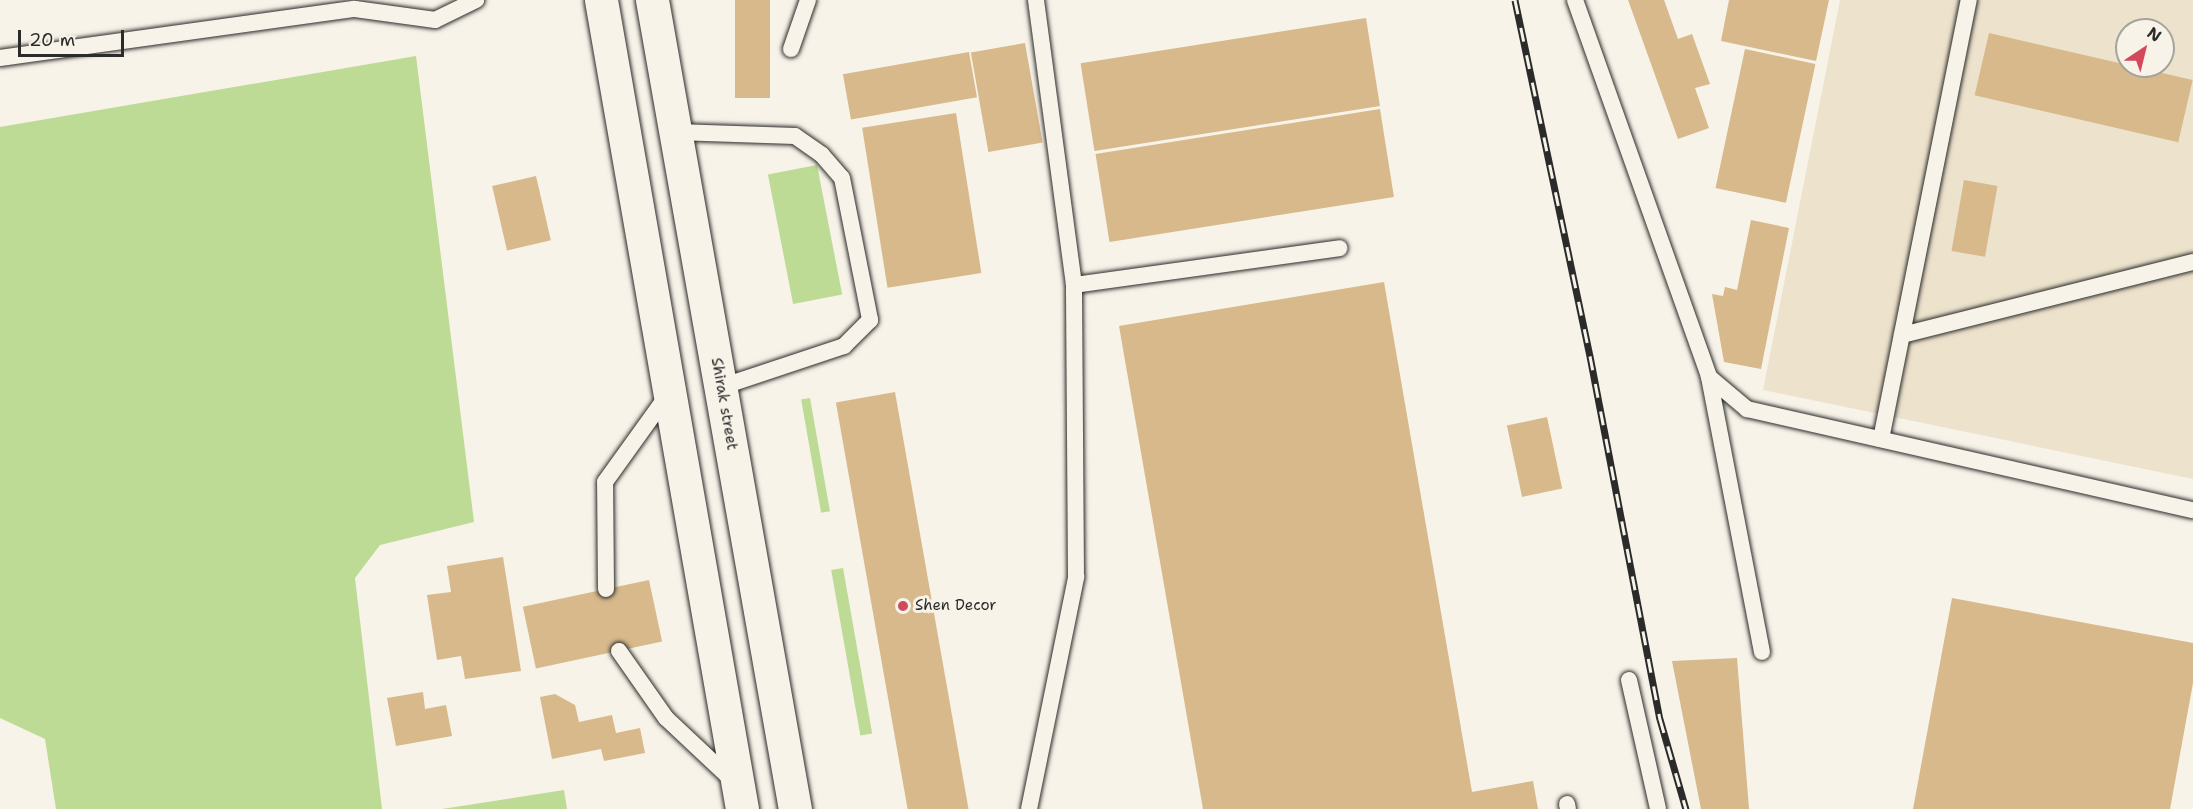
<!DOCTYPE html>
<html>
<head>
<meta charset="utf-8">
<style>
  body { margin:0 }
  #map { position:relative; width:2193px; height:809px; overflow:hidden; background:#f7f3e8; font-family:"Shantell Sans",sans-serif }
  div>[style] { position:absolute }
  .built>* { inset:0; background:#ede2cc }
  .green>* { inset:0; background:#bddb94; transform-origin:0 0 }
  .building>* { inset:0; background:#d7b98b; transform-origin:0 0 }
  .roads { filter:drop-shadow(0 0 2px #2b2b2b) drop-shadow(0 0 2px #2b2b2b) }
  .service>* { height:16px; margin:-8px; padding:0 8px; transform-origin:8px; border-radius:8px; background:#f7f3e8 }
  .trunk>* { height:33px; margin:-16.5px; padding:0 16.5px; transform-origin:16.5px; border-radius:16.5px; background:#f7f3e8 }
  .rail>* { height:7px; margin-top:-3.5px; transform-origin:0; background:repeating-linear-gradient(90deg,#f7f3e8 0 14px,#2b2b2b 0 28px); box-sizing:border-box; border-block:2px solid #2b2b2b }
  .dots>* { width:16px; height:16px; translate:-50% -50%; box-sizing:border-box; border:3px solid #f7f3e8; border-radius:50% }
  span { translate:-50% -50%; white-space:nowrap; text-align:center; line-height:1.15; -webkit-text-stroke:6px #f7f3e8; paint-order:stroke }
  .street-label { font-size:15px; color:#2b2b2b }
  .poi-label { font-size:15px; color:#2b2b2b }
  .left { translate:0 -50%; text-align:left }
  .north { position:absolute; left:2115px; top:18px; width:60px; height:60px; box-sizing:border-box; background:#f7f3e8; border:2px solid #a5a39c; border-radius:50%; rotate:35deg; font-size:16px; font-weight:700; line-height:24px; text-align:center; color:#2b2b2b }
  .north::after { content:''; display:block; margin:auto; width:21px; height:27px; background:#d1495b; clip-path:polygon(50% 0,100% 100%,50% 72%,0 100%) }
  .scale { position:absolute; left:18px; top:30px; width:106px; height:27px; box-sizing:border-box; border:3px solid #2b2b2b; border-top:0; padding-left:8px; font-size:18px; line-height:21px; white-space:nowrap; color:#2b2b2b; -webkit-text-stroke:4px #f7f3e8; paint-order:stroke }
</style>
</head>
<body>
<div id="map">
  <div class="built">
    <div style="clip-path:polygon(evenodd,1840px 0,2193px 0,2193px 479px,1763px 390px,1840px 0,2127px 30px,2163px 30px,2163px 66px,2127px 66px,2127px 30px)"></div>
  </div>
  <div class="green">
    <div style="clip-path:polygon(416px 56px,474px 522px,380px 545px,355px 578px,382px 809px,56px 809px,45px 739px,0 718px,0 127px)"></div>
    <div style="left:817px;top:165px;width:132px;height:50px;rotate:79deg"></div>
    <div style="left:810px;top:398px;width:115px;height:9px;rotate:80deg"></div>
    <div style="left:843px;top:568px;width:168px;height:12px;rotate:80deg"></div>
    <div style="clip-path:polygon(564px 790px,567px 809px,442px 809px)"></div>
  </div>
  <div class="building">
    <div style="left:735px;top:0;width:35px;height:98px"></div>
    <div style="clip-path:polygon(1628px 0,1664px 0,1678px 39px,1692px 34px,1710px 84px,1695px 88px,1709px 128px,1678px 139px)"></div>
    <div style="clip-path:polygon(1729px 0,1829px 0,1816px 61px,1721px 41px)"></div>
    <div style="left:1366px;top:18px;width:89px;height:289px;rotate:81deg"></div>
    <div style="left:1989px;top:33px;width:209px;height:64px;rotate:13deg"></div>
    <div style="left:1025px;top:43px;width:101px;height:55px;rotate:80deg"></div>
    <div style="left:1745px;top:49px;width:72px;height:142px;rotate:12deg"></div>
    <div style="left:969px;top:52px;width:46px;height:128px;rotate:80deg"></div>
    <div style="left:1380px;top:109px;width:89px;height:288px;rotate:81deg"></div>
    <div style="left:956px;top:113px;width:162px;height:95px;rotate:81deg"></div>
    <div style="left:536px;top:176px;width:66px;height:45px;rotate:77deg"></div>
    <div style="left:1964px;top:180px;width:34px;height:72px;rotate:10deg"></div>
    <div style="clip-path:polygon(1751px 220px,1789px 228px,1761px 369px,1724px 362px,1712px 294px,1723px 296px,1725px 287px,1737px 290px)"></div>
    <div style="clip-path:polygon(1384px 282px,1472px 792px,1533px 781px,1538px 809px,1203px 809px,1119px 326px)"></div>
    <div style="left:895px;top:392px;width:424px;height:60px;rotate:80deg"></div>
    <div style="left:1547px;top:417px;width:73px;height:41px;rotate:78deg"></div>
    <div style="clip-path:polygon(503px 557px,521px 671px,465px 679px,461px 656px,437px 660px,427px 595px,451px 592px,447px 566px)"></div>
    <div style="left:649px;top:580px;width:63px;height:129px;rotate:78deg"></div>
    <div style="clip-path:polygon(1952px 598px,2193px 643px,2193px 683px,2170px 809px,1913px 809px)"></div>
    <div style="clip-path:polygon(1737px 658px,1749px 809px,1701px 809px,1672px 661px)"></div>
    <div style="clip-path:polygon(423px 692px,425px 709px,446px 705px,452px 736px,396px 746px,387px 698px)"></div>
    <div style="clip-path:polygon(555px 694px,575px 705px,579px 722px,612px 715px,616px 733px,640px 728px,645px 753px,604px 761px,601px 749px,552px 759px,540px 697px)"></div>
  </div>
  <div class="roads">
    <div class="service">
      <div style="left:1575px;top:0;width:400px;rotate:70.4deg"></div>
      <div style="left:1709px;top:377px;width:50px;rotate:40.1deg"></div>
      <div style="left:1747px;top:409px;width:457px;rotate:12.8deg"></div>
      <div style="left:791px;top:49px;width:52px;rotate:-70.9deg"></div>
      <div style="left:0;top:58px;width:358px;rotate:-7.9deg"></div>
      <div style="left:355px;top:9px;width:81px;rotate:7.8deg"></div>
      <div style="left:435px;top:20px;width:46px;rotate:-26deg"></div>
      <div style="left:676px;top:132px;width:119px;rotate:1.9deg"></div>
      <div style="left:795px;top:136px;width:33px;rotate:35deg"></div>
      <div style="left:822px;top:155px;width:30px;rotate:49deg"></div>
      <div style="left:842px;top:178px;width:145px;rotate:78.8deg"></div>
      <div style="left:870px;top:320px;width:37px;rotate:135deg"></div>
      <div style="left:844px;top:346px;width:130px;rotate:161.6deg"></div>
      <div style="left:1074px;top:285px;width:268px;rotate:-7.9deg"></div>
      <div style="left:1902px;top:335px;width:300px;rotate:-14.1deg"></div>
      <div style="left:1709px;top:377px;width:280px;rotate:79.1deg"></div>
      <div style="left:1881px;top:439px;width:448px;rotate:-78.7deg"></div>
      <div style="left:606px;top:589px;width:107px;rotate:-90.5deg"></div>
      <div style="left:605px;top:482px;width:110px;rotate:-54.3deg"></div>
      <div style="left:619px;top:651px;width:82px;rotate:55deg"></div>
      <div style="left:666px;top:718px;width:92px;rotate:43.2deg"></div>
      <div style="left:1629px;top:680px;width:132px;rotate:77.3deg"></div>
      <div style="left:1567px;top:804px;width:5px;rotate:79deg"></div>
      <div style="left:1029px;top:809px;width:237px;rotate:-78.5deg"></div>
      <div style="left:1076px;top:577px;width:292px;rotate:-90.4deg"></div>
      <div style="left:1074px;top:285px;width:288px;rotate:-97.6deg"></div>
    </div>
    <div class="trunk">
      <div style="left:601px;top:0;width:821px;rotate:80.11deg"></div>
      <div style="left:652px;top:0;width:822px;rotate:79.98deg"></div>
    </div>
  </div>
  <div class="rail">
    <div style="left:1515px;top:0;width:364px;rotate:78.1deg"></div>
    <div style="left:1590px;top:356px;width:370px;rotate:79.1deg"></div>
    <div style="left:1660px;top:719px;width:94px;rotate:73.9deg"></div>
  </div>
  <div class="dots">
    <div style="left:903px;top:606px;background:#d1495b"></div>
  </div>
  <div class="street-label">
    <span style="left:724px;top:404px;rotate:80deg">Shirak street</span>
  </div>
  <div class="poi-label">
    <span class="left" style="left:915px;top:606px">Shen Decor</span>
  </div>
  <div class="north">N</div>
  <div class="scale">20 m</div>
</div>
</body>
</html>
